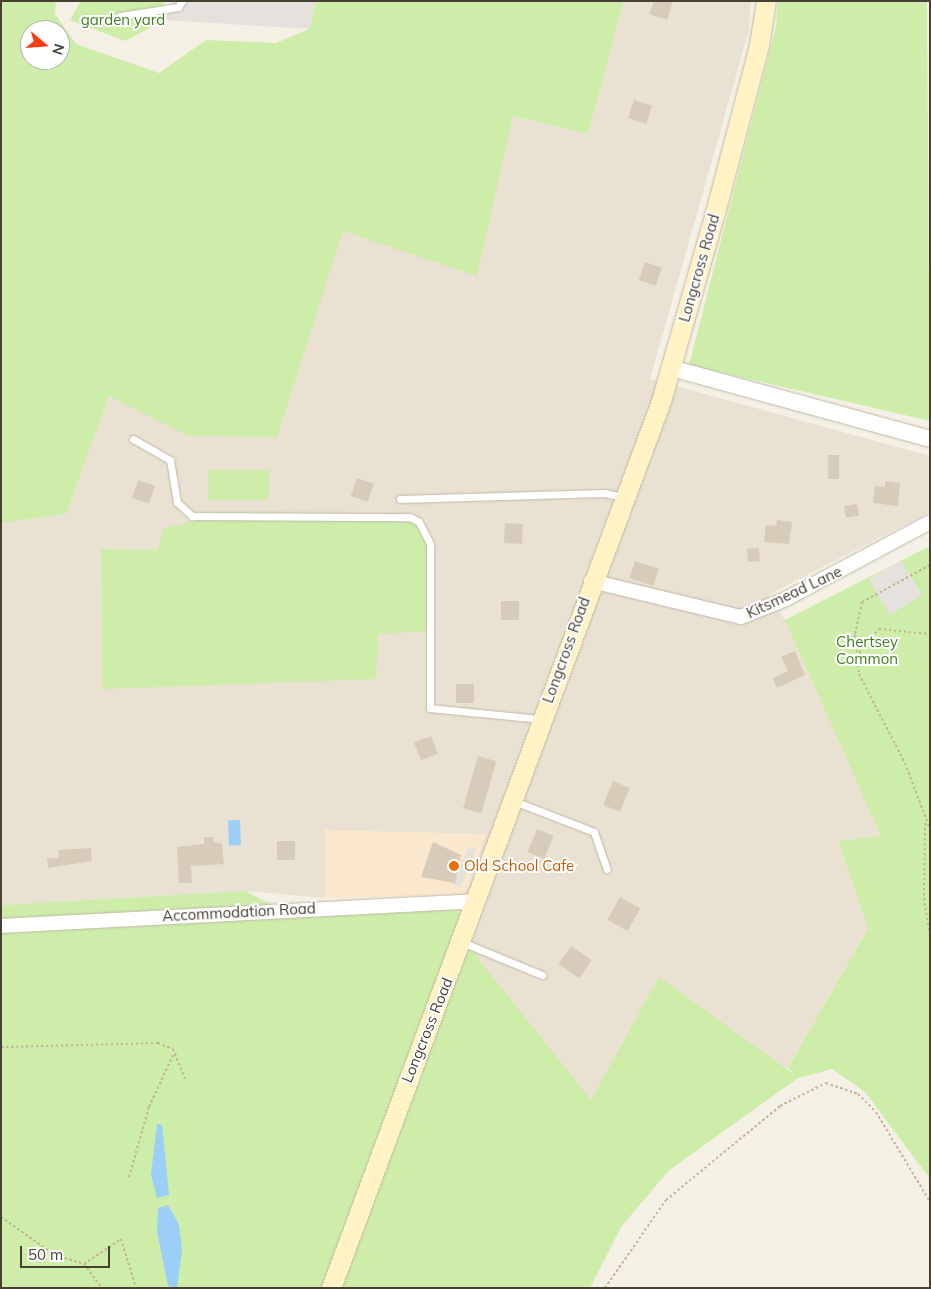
<!DOCTYPE html>
<html>
<head>
<meta charset="utf-8">
<style>
  body { margin:0 }
  #map { position:relative; width:931px; height:1289px; overflow:hidden; background:#f4f0e5; font-family:Mulish,sans-serif }
  div>[style] { position:absolute }
  .residential>* { inset:0; background:#e9e2d2 }
  .commercial>* { inset:0; background:#f9e8ce }
  .green>* { inset:0; background:#cdeda9; transform-origin:0 0 }
  .parking>* { inset:0; background:#e5e2de; transform-origin:0 0 }
  .water>* { inset:0; background:#9bcff7; transform-origin:0 0 }
  .building>* { inset:0; background:#d7ccb9; transform-origin:0 0 }
  .path>* { height:2px; margin-top:-1px; transform-origin:0; background:repeating-linear-gradient(90deg,#c4b596 0 2.5px,transparent 0 5px) }
  .roads { filter:drop-shadow(0 0 1px #c1b8a7) drop-shadow(0 0 1px #c1b8a7) }
  .service>* { height:7px; margin:-3.5px; padding:0 3.5px; transform-origin:3.5px; border-radius:3.5px; background:#fff }
  .minor>* { height:14px; margin:-7px; padding:0 7px; transform-origin:7px; border-radius:7px; background:#fff }
  .tertiary>* { height:16px; margin:-8px; padding:0 8px; transform-origin:8px; border-radius:8px; background:#fff }
  .secondary>* { height:19px; margin:-9.5px; padding:0 9.5px; transform-origin:9.5px; border-radius:9.5px; background:#fff2c4 }
  .dots>* { width:14px; height:14px; translate:-50% -50%; box-sizing:border-box; border:2px solid #fff; border-radius:50% }
  span { translate:-50% -50%; white-space:nowrap; text-align:center; line-height:1.15; -webkit-text-stroke:4px #fff; paint-order:stroke }
  .park-label { font-size:15px; color:#427f21 }
  .street-label { font-size:15px; color:#474034 }
  .food-label { font-size:15px; color:#c56008 }
  .left { translate:0 -50%; text-align:left }
  .frame { position:absolute; inset:0; border:2px solid #474034; pointer-events:none }
  .north { position:absolute; left:20px; top:20px; width:50px; height:50px; box-sizing:border-box; background:#fff; border:1px solid #b5b3ae; border-radius:50%; rotate:108deg; font-size:14px; font-weight:700; line-height:20px; text-align:center; color:#474034 }
  .north::after { content:''; display:block; margin:auto; width:18px; height:22px; background:#ff3b11; clip-path:polygon(50% 0,100% 100%,50% 72%,0 100%) }
  .scale { position:absolute; left:20px; top:1246px; width:90px; height:22px; box-sizing:border-box; border:2px solid #474034; border-top:0; padding-left:6px; font-size:15px; line-height:18px; white-space:nowrap; color:#474034; -webkit-text-stroke:4px #fff; paint-order:stroke }
</style>
</head>
<body>
<div id="map">
  <div class="residential">
    <div style="clip-path:polygon(624px 1px,751px 1px,749px 30px,650px 379px,930px 456px,930px 512px,768px 595px,785px 620px,882px 836px,838px 841px,868px 929px,788px 1068px,668px 1171px,621px 1227px,590px 1288px,457px 909px,465px 895px,326px 830px,325px 898px,245px 891px,1px 905px,1px 523px,66px 514px,187px 179px,513px 116px,588px 134px)"></div>
  </div>
  <div class="commercial">
    <div style="clip-path:polygon(325px 830px,486px 834px,465px 895px,325px 898px)"></div>
  </div>
  <div class="green">
    <div style="clip-path:polygon(evenodd,1px 1px,56px 1px,55px 14px,76px 44px,159px 73px,206px 40px,276px 43px,309px 29px,316px 1px,624px 1px,588px 134px,513px 116px,477px 276px,343px 231px,277px 437px,189px 436px,109px 396px,66px 514px,1px 523px,1px 1px,30px 30px,60px 30px,60px 60px,30px 60px,30px 30px)"></div>
    <div style="clip-path:polygon(81px 1px,164px 1px,165px 20px,125px 41px,70px 20px)"></div>
    <div style="clip-path:polygon(778px 1px,927px 1px,930px 421px,689px 365px,776px 27px)"></div>
    <div style="left:269px;top:470px;width:30px;height:61px;rotate:90deg"></div>
    <div style="clip-path:polygon(410px 517px,426px 531px,431px 631px,378px 634px,376px 679px,103px 689px,101px 549px,158px 550px,163px 529px,203px 519px)"></div>
    <div style="clip-path:polygon(930px 546px,930px 1179px,865px 1092px,832px 1069px,798px 1078px,668px 1171px,621px 1227px,590px 1288px,1px 1288px,1px 905px,245px 891px,297px 917px,457px 909px,477px 957px,591px 1100px,659px 977px,795px 1075px,788px 1068px,868px 929px,838px 841px,881px 836px,785px 620px)"></div>
  </div>
  <div class="parking">
    <div style="clip-path:polygon(173px 1px,316px 1px,309px 29px,165px 20px)"></div>
    <div style="left:901px;top:560px;width:41px;height:38px;rotate:59deg"></div>
    <div style="left:469px;top:846px;width:8px;height:41px;rotate:23deg"></div>
  </div>
  <div class="water">
    <div style="left:240px;top:820px;width:25px;height:12px;rotate:88deg"></div>
    <div style="clip-path:polygon(157px 1124px,162px 1125px,169px 1195px,157px 1198px,151px 1175px)"></div>
    <div style="clip-path:polygon(168px 1205px,179px 1225px,182px 1250px,177px 1288px,168px 1286px,157px 1231px,158px 1208px)"></div>
  </div>
  <div class="building">
    <div style="clip-path:polygon(654px 1px,673px 1px,667px 20px,649px 14px)"></div>
    <div style="left:634px;top:100px;width:19px;height:19px;rotate:18deg"></div>
    <div style="left:645px;top:262px;width:18px;height:19px;rotate:19deg"></div>
    <div style="left:828px;top:455px;width:11px;height:24px"></div>
    <div style="left:357px;top:478px;width:18px;height:19px;rotate:19deg"></div>
    <div style="left:138px;top:480px;width:18px;height:19px;rotate:19deg"></div>
    <div style="clip-path:polygon(885px 481px,900px 483px,898px 506px,873px 503px,875px 486px,885px 487px)"></div>
    <div style="left:857px;top:504px;width:12px;height:13px;rotate:81deg"></div>
    <div style="clip-path:polygon(777px 520px,792px 522px,789px 544px,764px 542px,766px 525px,776px 526px)"></div>
    <div style="left:505px;top:523px;width:18px;height:20px;rotate:3deg"></div>
    <div style="left:759px;top:548px;width:13px;height:12px;rotate:86deg"></div>
    <div style="left:635px;top:561px;width:25px;height:18px;rotate:18deg"></div>
    <div style="left:501px;top:601px;width:18px;height:19px"></div>
    <div style="clip-path:polygon(795px 651px,805px 675px,777px 688px,773px 678px,788px 671px,781px 657px)"></div>
    <div style="left:456px;top:684px;width:18px;height:19px"></div>
    <div style="left:431px;top:736px;width:19px;height:18px;rotate:69deg"></div>
    <div style="left:478px;top:756px;width:19px;height:54px;rotate:16deg"></div>
    <div style="left:613px;top:781px;width:18px;height:26px;rotate:22deg"></div>
    <div style="left:537px;top:829px;width:18px;height:25px;rotate:22deg"></div>
    <div style="clip-path:polygon(204px 837px,213px 837px,214px 842px,222px 844px,224px 864px,191px 866px,192px 883px,179px 883px,177px 847px,204px 844px)"></div>
    <div style="left:277px;top:841px;width:18px;height:19px"></div>
    <div style="clip-path:polygon(433px 842px,461px 855px,455px 883px,421px 877px)"></div>
    <div style="clip-path:polygon(91px 848px,92px 861px,48px 868px,47px 858px,59px 858px,58px 850px)"></div>
    <div style="left:620px;top:897px;width:23px;height:26px;rotate:29deg"></div>
    <div style="left:571px;top:946px;width:25px;height:22px;rotate:34deg"></div>
  </div>
  <div class="path">
    <div style="left:930px;top:565px;width:77px;rotate:151.4deg"></div>
    <div style="left:862px;top:602px;width:34px;rotate:102deg"></div>
    <div style="left:855px;top:635px;width:39px;rotate:84deg"></div>
    <div style="left:859px;top:674px;width:100px;rotate:62.7deg"></div>
    <div style="left:905px;top:763px;width:71px;rotate:69.3deg"></div>
    <div style="left:856px;top:657px;width:36px;rotate:-51deg"></div>
    <div style="left:879px;top:629px;width:51px;rotate:5.6deg"></div>
    <div style="left:925px;top:823px;width:75px;rotate:90.8deg"></div>
    <div style="left:924px;top:898px;width:36px;rotate:81deg"></div>
    <div style="left:1px;top:1047px;width:157px;rotate:-1.5deg"></div>
    <div style="left:158px;top:1043px;width:16px;rotate:22deg"></div>
    <div style="left:173px;top:1049px;width:32px;rotate:68deg"></div>
    <div style="left:129px;top:1177px;width:73px;rotate:-74.1deg"></div>
    <div style="left:149px;top:1107px;width:60px;rotate:-65.2deg"></div>
    <div style="left:1px;top:1217px;width:66px;rotate:35.1deg"></div>
    <div style="left:55px;top:1255px;width:30px;rotate:17deg"></div>
    <div style="left:84px;top:1264px;width:30px;rotate:53deg"></div>
    <div style="left:84px;top:1264px;width:45px;rotate:-34deg"></div>
    <div style="left:121px;top:1239px;width:51px;rotate:73deg"></div>
    <div style="left:605px;top:1288px;width:107px;rotate:-55.3deg"></div>
    <div style="left:666px;top:1200px;width:148px;rotate:-39.5deg"></div>
    <div style="left:780px;top:1106px;width:51px;rotate:-26.6deg"></div>
    <div style="left:826px;top:1083px;width:34px;rotate:19deg"></div>
    <div style="left:858px;top:1094px;width:25px;rotate:45deg"></div>
    <div style="left:876px;top:1112px;width:105px;rotate:59deg"></div>
  </div>
  <div class="roads">
    <div class="service">
      <div style="left:120px;top:16px;width:59px;rotate:-8.8deg"></div>
      <div style="left:178px;top:7px;width:7px;rotate:-56deg"></div>
      <div style="left:133px;top:439px;width:43px;rotate:29.6deg"></div>
      <div style="left:170px;top:460px;width:43px;rotate:80.5deg"></div>
      <div style="left:177px;top:502px;width:21px;rotate:43deg"></div>
      <div style="left:192px;top:516px;width:218px;rotate:0.3deg"></div>
      <div style="left:410px;top:517px;width:10px;rotate:29deg"></div>
      <div style="left:419px;top:522px;width:25px;rotate:63deg"></div>
      <div style="left:430px;top:544px;width:164px;rotate:90deg"></div>
      <div style="left:430px;top:708px;width:111px;rotate:5.7deg"></div>
      <div style="left:400px;top:499px;width:204px;rotate:-1.7deg"></div>
      <div style="left:604px;top:493px;width:19px;rotate:12deg"></div>
      <div style="left:514px;top:801px;width:86px;rotate:21.2deg"></div>
      <div style="left:594px;top:832px;width:39px;rotate:71deg"></div>
      <div style="left:462px;top:942px;width:87px;rotate:22.4deg"></div>
    </div>
    <div class="minor">
      <div style="left:591px;top:581px;width:154px;rotate:13.5deg"></div>
      <div style="left:741px;top:617px;width:48px;rotate:-21.8deg"></div>
      <div style="left:786px;top:599px;width:163px;rotate:-28.1deg"></div>
      <div style="left:1px;top:926px;width:477px;rotate:-3deg"></div>
    </div>
    <div class="tertiary">
      <div style="left:671px;top:368px;width:269px;rotate:15.3deg"></div>
    </div>
    <div class="secondary">
      <div style="left:331px;top:1288px;width:946px;rotate:-69.59deg"></div>
      <div style="left:661px;top:401px;width:196px;rotate:-74deg"></div>
      <div style="left:715px;top:213px;width:174px;rotate:-75.3deg"></div>
      <div style="left:759px;top:45px;width:45px;rotate:-81deg"></div>
    </div>
  </div>
  <div class="dots">
    <div style="left:454px;top:866px;background:#e8710a"></div>
  </div>
  <div class="park-label">
    <span style="left:123px;top:20px">garden yard</span>
    <span style="left:867px;top:650px">Chertsey<br>Common</span>
  </div>
  <div class="street-label">
    <span style="left:699px;top:268px;rotate:-74deg">Longcross Road</span>
    <span style="left:794px;top:592px;rotate:-25deg">Kitsmead Lane</span>
    <span style="left:566px;top:650px;rotate:-70deg">Longcross Road</span>
    <span style="left:239px;top:912px;rotate:-3deg">Accommodation Road</span>
    <span style="left:427px;top:1030px;rotate:-68deg">Longcross Road</span>
  </div>
  <div class="food-label">
    <span class="left" style="left:464px;top:866px">Old School Cafe</span>
  </div>
  <div class="frame"></div>
  <div class="north">N</div>
  <div class="scale">50 m</div>
</div>
</body>
</html>
